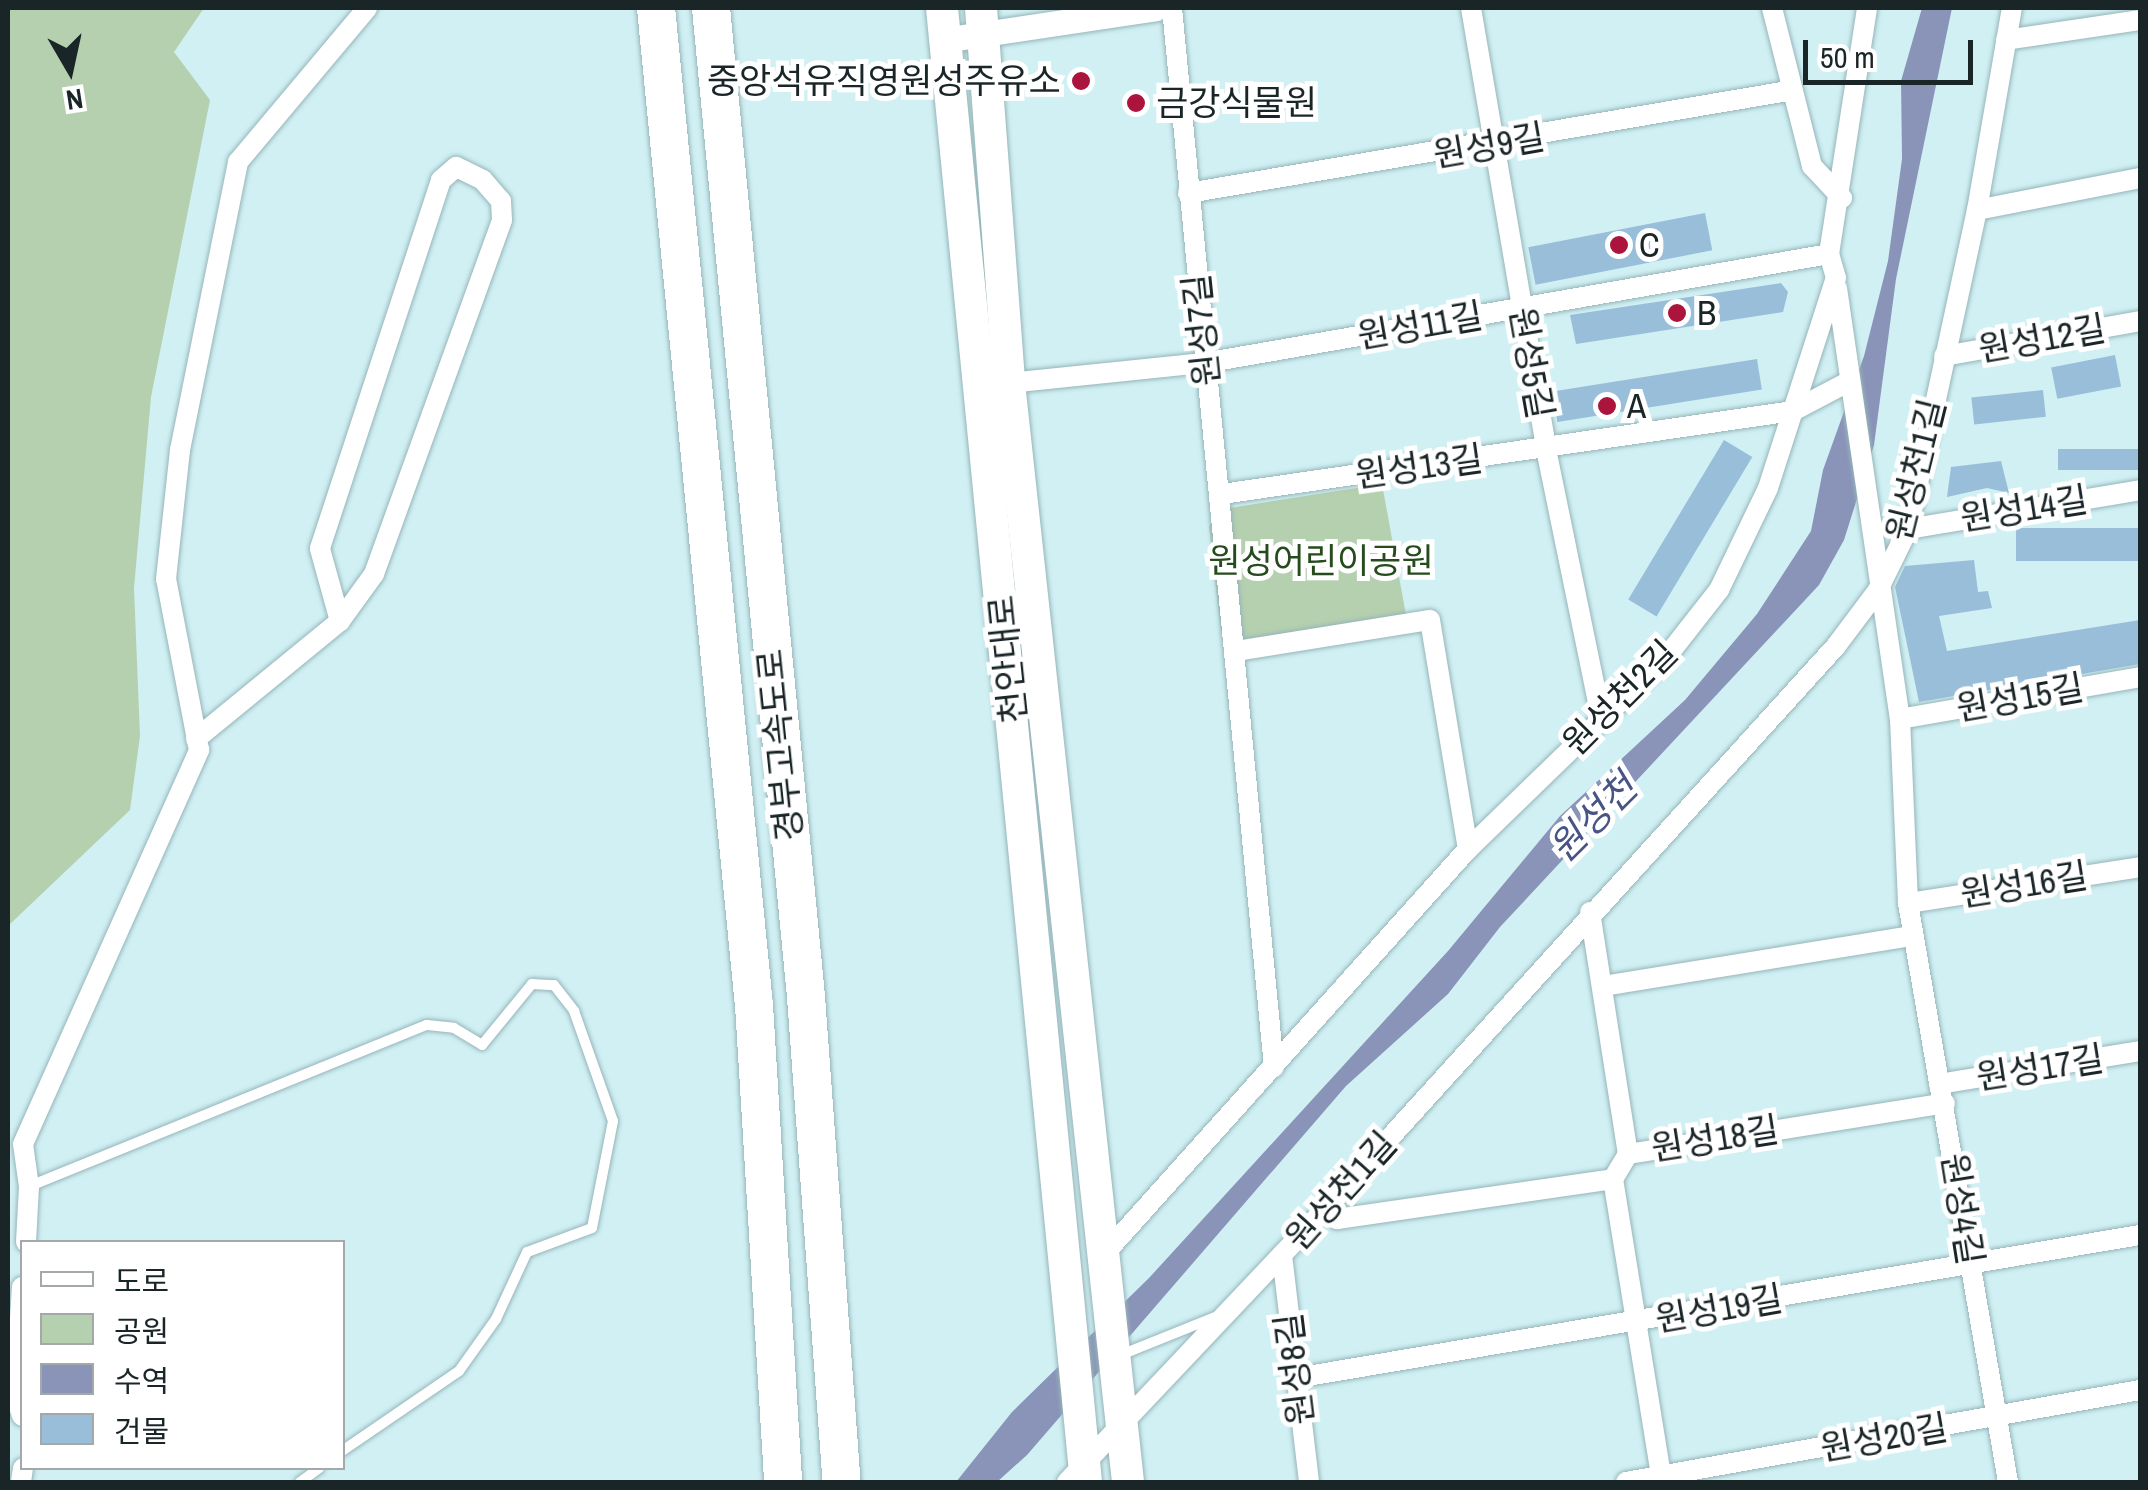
<!DOCTYPE html>
<html>
<head>
<meta charset="utf-8">
<style>
  body { margin:0 }
  #map { position:relative; width:2148px; height:1490px; overflow:hidden; background:#d0f0f4; font-family:"Archivo Narrow","Noto Sans KR",sans-serif }
  div>[style] { position:absolute }
  .green>* { inset:0; background:#b5d0af }
  .water>* { inset:0; background:#8a93b8 }
  .building>* { inset:0; background:#99bed9; transform-origin:0 0 }
  .roads { filter:drop-shadow(0 0 2px #96b5b9) drop-shadow(0 0 2px #96b5b9) }
  .service>* { height:10px; margin:-5px; padding:0 5px; transform-origin:5px; border-radius:5px; background:#fff }
  .minor>* { height:20px; margin:-10px; padding:0 10px; transform-origin:10px; border-radius:10px; background:#fff }
  .tertiary>* { height:25px; margin:-12.5px; padding:0 12.5px; transform-origin:12.5px; border-radius:12.5px; background:#fff }
  .primary>* { height:32px; margin:-16px; padding:0 16px; transform-origin:16px; border-radius:16px; background:#fff }
  .motorway>* { height:38px; margin:-19px; padding:0 19px; transform-origin:19px; border-radius:19px; background:#fff }
  .dots>* { width:28px; height:28px; translate:-50% -50%; box-sizing:border-box; border:5px solid #fff; border-radius:50% }
  span { translate:-50% -50%; white-space:nowrap; text-align:center; line-height:1.15; -webkit-text-stroke:10px #fff; paint-order:stroke }
  .poi-label { font-size:35px; color:#1a2527 }
  .right { translate:-100% -50%; text-align:right }
  .left { translate:0 -50%; text-align:left }
  .street-label { font-size:35px; color:#1a2527 }
  .park-label { font-size:35px; color:#264c1e }
  .water-label { font-size:38px; color:#485386; font-style:italic }
  .frame { position:absolute; inset:0; border:10px solid #1a2527; pointer-events:none }
  .legend { position:absolute; left:20px; top:1240px; width:325px; height:230px; box-sizing:border-box; background:#fff; border:2px solid #a3a8a9; margin:0; padding:12px 18px; list-style:none; font-size:30px; color:#1a2527 }
  .legend li { display:flex; align-items:center; gap:20px; height:50px }
  .legend b { width:50px; border:2px solid #a3a8a9 }
  .north { position:absolute; left:20px; top:20px; width:100px; height:100px; -webkit-text-stroke:8px #fff; paint-order:stroke; rotate:171deg; font-size:28px; font-weight:700; line-height:40px; text-align:center; color:#1a2527 }
  .north::after { content:''; display:block; margin:auto; width:35px; height:45px; background:#1a2527; clip-path:polygon(50% 0,100% 100%,50% 72%,0 100%) }
  .scale { position:absolute; left:1803px; top:40px; width:170px; height:45px; box-sizing:border-box; border:5px solid #1a2527; border-top:0; padding-left:12px; font-size:30px; line-height:35px; white-space:nowrap; color:#1a2527; -webkit-text-stroke:8px #fff; paint-order:stroke }
</style>
</head>
<body>
<div id="map">
  <div class="green">
    <div style="clip-path:polygon(8px 8px,204px 8px,174px 52px,210px 100px,151px 397px,134px 588px,140px 736px,130px 810px,8px 926px)"></div>
    <div style="clip-path:polygon(1382px 484px,1406px 615px,1234px 641px,1221px 632px,1209px 526px,1223px 509px)"></div>
  </div>
  <div class="water">
    <div style="clip-path:polygon(1922px 8px,1952px 8px,1896px 279px,1874px 445px,1844px 540px,1819px 585px,1500px 927px,1448px 994px,1346px 1086px,1027px 1455px,997px 1482px,956px 1482px,1012px 1412px,1149px 1278px,1448px 951px,1560px 816px,1685px 700px,1757px 614px,1811px 531px,1823px 470px,1864px 356px,1888px 261px,1902px 159px,1901px 81px)"></div>
  </div>
  <div class="building">
    <div style="left:1705px;top:213px;width:38px;height:180px;rotate:79deg"></div>
    <div style="clip-path:polygon(1781px 283px,1788px 292px,1783px 312px,1576px 344px,1570px 315px)"></div>
    <div style="left:2115px;top:355px;width:32px;height:65px;rotate:79deg"></div>
    <div style="left:1757px;top:359px;width:31px;height:207px;rotate:81deg"></div>
    <div style="left:2043px;top:390px;width:27px;height:72px;rotate:84deg"></div>
    <div style="left:1724px;top:440px;width:33px;height:186px;rotate:31deg"></div>
    <div style="left:2140px;top:449px;width:21px;height:82px;rotate:90deg"></div>
    <div style="clip-path:polygon(2001px 461px,2009px 493px,1987px 488px,1947px 497px,1951px 467px)"></div>
    <div style="left:2140px;top:528px;width:33px;height:124px;rotate:90deg"></div>
    <div style="clip-path:polygon(1974px 560px,1978px 592px,1988px 591px,1992px 608px,1939px 616px,1947px 651px,2140px 620px,2140px 664px,1919px 702px,1895px 587px,1905px 566px)"></div>
  </div>
  <div class="roads">
    <div class="service">
      <div style="left:30px;top:1186px;width:428px;rotate:-22.1deg"></div>
      <div style="left:427px;top:1025px;width:27px;rotate:6deg"></div>
      <div style="left:454px;top:1028px;width:33px;rotate:31deg"></div>
      <div style="left:482px;top:1045px;width:79px;rotate:-50.7deg"></div>
      <div style="left:532px;top:984px;width:22px;rotate:3deg"></div>
      <div style="left:554px;top:985px;width:33px;rotate:52deg"></div>
      <div style="left:574px;top:1011px;width:117px;rotate:70.5deg"></div>
      <div style="left:613px;top:1121px;width:109px;rotate:101.1deg"></div>
      <div style="left:592px;top:1228px;width:69px;rotate:159.7deg"></div>
      <div style="left:527px;top:1252px;width:74px;rotate:114.8deg"></div>
      <div style="left:496px;top:1319px;width:64px;rotate:125.4deg"></div>
      <div style="left:459px;top:1371px;width:142px;rotate:145.6deg"></div>
      <div style="left:1128px;top:1352px;width:94px;rotate:-21.9deg"></div>
      <div style="left:300px;top:1482px;width:24px;rotate:-36deg"></div>
    </div>
    <div class="minor">
      <div style="left:1172px;top:8px;width:1064px;rotate:84.5deg"></div>
      <div style="left:1471px;top:8px;width:447px;rotate:80.3deg"></div>
      <div style="left:1546px;top:449px;width:273px;rotate:78.4deg"></div>
      <div style="left:1772px;top:8px;width:163px;rotate:75.8deg"></div>
      <div style="left:1812px;top:166px;width:44px;rotate:46.8deg"></div>
      <div style="left:2006px;top:40px;width:135px;rotate:-8.5deg"></div>
      <div style="left:1188px;top:193px;width:609px;rotate:-9.65deg"></div>
      <div style="left:1977px;top:210px;width:166px;rotate:-11.1deg"></div>
      <div style="left:1837px;top:288px;width:436px;rotate:81.7deg"></div>
      <div style="left:1900px;top:719px;width:184px;rotate:87.5deg"></div>
      <div style="left:1908px;top:903px;width:588px;rotate:80.2deg"></div>
      <div style="left:1944px;top:356px;width:199px;rotate:-10.1deg"></div>
      <div style="left:1009px;top:383px;width:196px;rotate:-5.9deg"></div>
      <div style="left:1204px;top:363px;width:634px;rotate:-9.89deg"></div>
      <div style="left:1222px;top:494px;width:577px;rotate:-8.27deg"></div>
      <div style="left:1793px;top:411px;width:60px;rotate:-27.8deg"></div>
      <div style="left:1908px;top:529px;width:235px;rotate:-9.5deg"></div>
      <div style="left:1236px;top:651px;width:196px;rotate:-9.1deg"></div>
      <div style="left:1430px;top:620px;width:232px;rotate:80.6deg"></div>
      <div style="left:1900px;top:719px;width:244px;rotate:-9.9deg"></div>
      <div style="left:196px;top:739px;width:186px;rotate:-39.3deg"></div>
      <div style="left:340px;top:621px;width:58px;rotate:-54.1deg"></div>
      <div style="left:374px;top:574px;width:376px;rotate:-70.1deg"></div>
      <div style="left:502px;top:220px;width:19px;rotate:-93deg"></div>
      <div style="left:501px;top:201px;width:28px;rotate:-131deg"></div>
      <div style="left:483px;top:180px;width:30px;rotate:-154deg"></div>
      <div style="left:456px;top:167px;width:20px;rotate:139deg"></div>
      <div style="left:441px;top:180px;width:388px;rotate:108.2deg"></div>
      <div style="left:320px;top:549px;width:75px;rotate:74.5deg"></div>
      <div style="left:1908px;top:903px;width:235px;rotate:-8.8deg"></div>
      <div style="left:1590px;top:912px;width:245px;rotate:81.1deg"></div>
      <div style="left:1603px;top:986px;width:314px;rotate:-9.2deg"></div>
      <div style="left:1939px;top:1084px;width:204px;rotate:-9.3deg"></div>
      <div style="left:1613px;top:1179px;width:307px;rotate:80.8deg"></div>
      <div style="left:1327px;top:1207px;width:16px;rotate:50deg"></div>
      <div style="left:1337px;top:1219px;width:279px;rotate:-8.2deg"></div>
      <div style="left:1613px;top:1179px;width:29px;rotate:-59deg"></div>
      <div style="left:1628px;top:1154px;width:321px;rotate:-9.1deg"></div>
      <div style="left:26px;top:1242px;width:55px;rotate:-86.9deg"></div>
      <div style="left:29px;top:1187px;width:43px;rotate:-97.9deg"></div>
      <div style="left:23px;top:1144px;width:432px;rotate:-65.9deg"></div>
      <div style="left:199px;top:750px;width:174px;rotate:-100.9deg"></div>
      <div style="left:166px;top:579px;width:130px;rotate:-83.8deg"></div>
      <div style="left:180px;top:450px;width:294px;rotate:-78.6deg"></div>
      <div style="left:238px;top:162px;width:201px;rotate:-50deg"></div>
      <div style="left:1106px;top:1252px;width:542px;rotate:-48.07deg"></div>
      <div style="left:1468px;top:849px;width:279px;rotate:-44.1deg"></div>
      <div style="left:1668px;top:655px;width:83px;rotate:-51.9deg"></div>
      <div style="left:1719px;top:590px;width:113px;rotate:-64.3deg"></div>
      <div style="left:1768px;top:488px;width:221px;rotate:-72.1deg"></div>
      <div style="left:1836px;top:278px;width:25px;rotate:-106deg"></div>
      <div style="left:1829px;top:254px;width:249px;rotate:-81.2deg"></div>
      <div style="left:1282px;top:1255px;width:229px;rotate:83.2deg"></div>
      <div style="left:22px;top:1287px;width:107px;rotate:93.7deg"></div>
      <div style="left:15px;top:1394px;width:23px;rotate:72deg"></div>
      <div style="left:1296px;top:1378px;width:856px;rotate:-9.62deg"></div>
      <div style="left:21px;top:1482px;width:14px;rotate:-82deg"></div>
      <div style="left:1067px;top:1482px;width:378px;rotate:-46.6deg"></div>
      <div style="left:1327px;top:1207px;width:757px;rotate:-47.78deg"></div>
      <div style="left:1836px;top:646px;width:70px;rotate:-53.1deg"></div>
      <div style="left:1878px;top:590px;width:68px;rotate:-63.8deg"></div>
      <div style="left:1908px;top:529px;width:326px;rotate:-77.8deg"></div>
      <div style="left:1977px;top:210px;width:205px;rotate:-80.2deg"></div>
      <div style="left:1626px;top:1482px;width:522px;rotate:-10.15deg"></div>
    </div>
    <div class="tertiary">
      <div style="left:943px;top:40px;width:215px;rotate:-8.5deg"></div>
    </div>
    <div class="primary">
      <div style="left:942px;top:8px;width:1481px;rotate:84.42deg"></div>
      <div style="left:981px;top:8px;width:376px;rotate:85.7deg"></div>
      <div style="left:1009px;top:383px;width:1105px;rotate:83.82deg"></div>
    </div>
    <div class="motorway">
      <div style="left:656px;top:8px;width:1002px;rotate:84.39deg"></div>
      <div style="left:754px;top:1005px;width:478px;rotate:86.5deg"></div>
      <div style="left:711px;top:8px;width:994px;rotate:84.51deg"></div>
      <div style="left:806px;top:997px;width:486px;rotate:85.8deg"></div>
    </div>
  </div>
  <div class="dots">
    <div style="left:1081px;top:81px;background:#aa143d"></div>
    <div style="left:1136px;top:103px;background:#aa143d"></div>
    <div style="left:1619px;top:245px;background:#aa143d"></div>
    <div style="left:1677px;top:313px;background:#aa143d"></div>
    <div style="left:1607px;top:406px;background:#aa143d"></div>
  </div>
  <div class="poi-label">
    <span class="right" style="left:1061px;top:81px">중앙석유직영원성주유소</span>
    <span class="left" style="left:1156px;top:103px">금강식물원</span>
    <span class="left" style="left:1639px;top:245px">C</span>
    <span class="left" style="left:1697px;top:313px">B</span>
    <span class="left" style="left:1627px;top:406px">A</span>
  </div>
  <div class="street-label">
    <span style="left:1489px;top:146px;rotate:-10deg">원성9길</span>
    <span style="left:1420px;top:326px;rotate:-10deg">원성11길</span>
    <span style="left:1202px;top:330px;rotate:-96deg">원성7길</span>
    <span style="left:2042px;top:339px;rotate:-10deg">원성12길</span>
    <span style="left:1531px;top:363px;rotate:80deg">원성5길</span>
    <span style="left:1419px;top:467px;rotate:-8deg">원성13길</span>
    <span style="left:1916px;top:470px;rotate:-76deg">원성천1길</span>
    <span style="left:2024px;top:509px;rotate:-9deg">원성14길</span>
    <span style="left:1008px;top:659px;rotate:-96deg">천안대로</span>
    <span style="left:1620px;top:698px;rotate:-45deg">원성천2길</span>
    <span style="left:2020px;top:698px;rotate:-10deg">원성15길</span>
    <span style="left:780px;top:745px;rotate:-96deg">경부고속도로</span>
    <span style="left:2024px;top:885px;rotate:-9deg">원성16길</span>
    <span style="left:2040px;top:1068px;rotate:-9deg">원성17길</span>
    <span style="left:1715px;top:1139px;rotate:-9deg">원성18길</span>
    <span style="left:1341px;top:1191px;rotate:-48deg">원성천1길</span>
    <span style="left:1962px;top:1209px;rotate:81deg">원성4길</span>
    <span style="left:1719px;top:1309px;rotate:-10deg">원성19길</span>
    <span style="left:1295px;top:1369px;rotate:-97deg">원성8길</span>
    <span style="left:1884px;top:1438px;rotate:-10deg">원성20길</span>
  </div>
  <div class="park-label">
    <span style="left:1321px;top:561px">원성어린이공원</span>
  </div>
  <div class="water-label">
    <span style="left:1593px;top:818px;rotate:-45deg">원성천</span>
  </div>
  <div class="frame"></div>
  <ul class="legend">
  <li><b style="height:12px;background:#fff"></b>도로</li>
  <li><b style="height:28px;background:#b5d0af"></b>공원</li>
  <li><b style="height:28px;background:#8a93b8"></b>수역</li>
  <li><b style="height:28px;background:#99bed9"></b>건물</li>
  </ul>
  <div class="north">N</div>
  <div class="scale">50 m</div>
</div>
</body>
</html>
